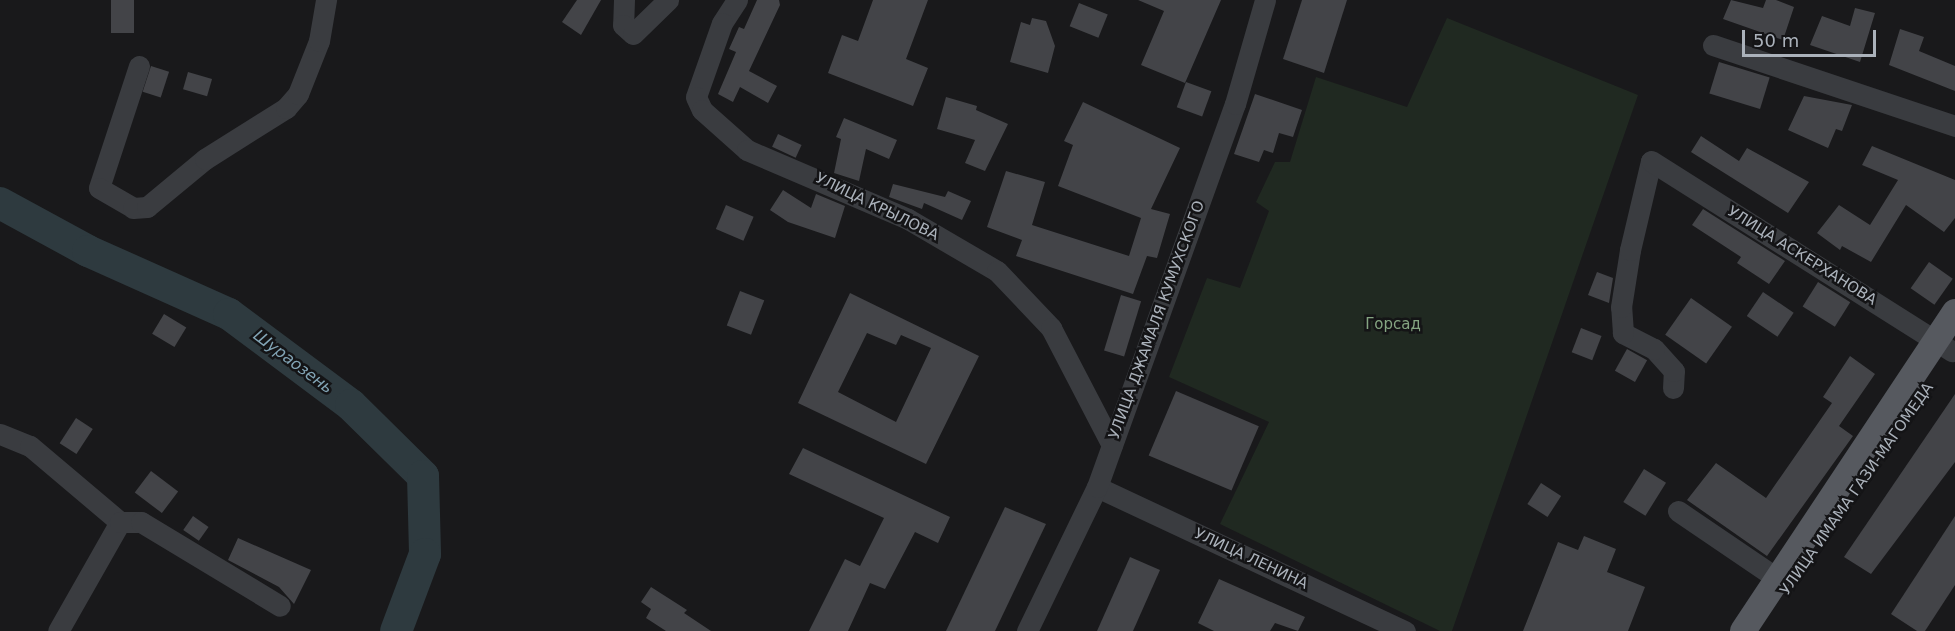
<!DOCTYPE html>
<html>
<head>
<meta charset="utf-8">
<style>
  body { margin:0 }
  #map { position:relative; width:1955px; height:631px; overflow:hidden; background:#19191b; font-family:"DejaVu Sans",sans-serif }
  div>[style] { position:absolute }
  .green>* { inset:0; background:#202921 }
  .river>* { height:32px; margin:-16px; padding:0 16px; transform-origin:16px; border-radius:16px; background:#2e3a3f }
  .building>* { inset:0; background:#434448; transform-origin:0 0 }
  .minor>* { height:21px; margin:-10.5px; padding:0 10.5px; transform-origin:10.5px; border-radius:10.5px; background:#3a3c40 }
  .major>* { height:26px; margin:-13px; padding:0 13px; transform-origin:13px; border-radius:13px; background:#56595f }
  span { translate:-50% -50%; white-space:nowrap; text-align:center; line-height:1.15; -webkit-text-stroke:5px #141416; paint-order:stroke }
  .street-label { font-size:15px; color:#abb2bb }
  .park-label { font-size:15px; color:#85a582 }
  .water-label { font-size:16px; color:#82a4b5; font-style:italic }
  .scale { position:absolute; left:1742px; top:30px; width:134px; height:27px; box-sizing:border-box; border:3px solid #abb2bb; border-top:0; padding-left:8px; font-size:18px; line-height:21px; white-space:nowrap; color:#abb2bb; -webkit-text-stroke:4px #141416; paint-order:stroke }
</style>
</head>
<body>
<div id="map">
  <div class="green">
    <div style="clip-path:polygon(1447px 18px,1638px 95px,1452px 631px,1440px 631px,1220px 524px,1269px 422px,1169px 377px,1207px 278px,1240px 288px,1269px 211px,1256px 202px,1275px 162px,1290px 162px,1316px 77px,1407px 107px)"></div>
  </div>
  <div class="river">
    <div style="left:0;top:203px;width:100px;rotate:28.6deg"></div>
    <div style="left:88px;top:251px;width:154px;rotate:24.1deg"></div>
    <div style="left:229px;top:314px;width:152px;rotate:36.7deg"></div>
    <div style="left:351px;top:405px;width:101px;rotate:44.6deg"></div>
    <div style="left:423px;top:476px;width:78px;rotate:88.5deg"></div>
    <div style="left:425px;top:554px;width:82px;rotate:110.6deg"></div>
  </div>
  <div class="building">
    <div style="left:111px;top:0;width:23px;height:33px"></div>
    <div style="clip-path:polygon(577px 0,601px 0,581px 35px,562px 22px)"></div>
    <div style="clip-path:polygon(757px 0,779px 0,780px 5px,749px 71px,777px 86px,768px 103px,740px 87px,733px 102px,718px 94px,736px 52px,729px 49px,739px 27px,744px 29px)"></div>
    <div style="clip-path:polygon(873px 0,928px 0,906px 59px,928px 68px,913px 106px,828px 73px,842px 35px,858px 41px)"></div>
    <div style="clip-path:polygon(1138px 0,1221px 0,1185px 83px,1141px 65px,1164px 11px)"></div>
    <div style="clip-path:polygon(1302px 0,1347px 0,1324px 73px,1283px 59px)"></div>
    <div style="clip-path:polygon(1731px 0,1763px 8px,1766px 0,1776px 0,1794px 7px,1783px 40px,1723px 19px)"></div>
    <div style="left:1079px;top:3px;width:31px;height:25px;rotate:22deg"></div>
    <div style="clip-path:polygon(1855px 8px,1875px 13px,1860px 62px,1810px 45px,1822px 16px,1850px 26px)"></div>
    <div style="clip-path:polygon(1032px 18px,1046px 21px,1055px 46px,1048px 73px,1010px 62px,1021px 22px,1030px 25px)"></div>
    <div style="clip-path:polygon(1900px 29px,1924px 37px,1919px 51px,1955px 66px,1955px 91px,1889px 65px)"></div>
    <div style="left:1719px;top:62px;width:53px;height:33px;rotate:17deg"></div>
    <div style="left:151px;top:66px;width:19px;height:27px;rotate:18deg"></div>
    <div style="left:188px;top:72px;width:25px;height:18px;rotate:16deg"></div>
    <div style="left:1186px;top:82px;width:27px;height:27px;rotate:20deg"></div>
    <div style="clip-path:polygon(1255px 94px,1302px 110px,1293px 137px,1279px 133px,1273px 153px,1264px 150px,1259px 162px,1234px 154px)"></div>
    <div style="clip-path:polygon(1804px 96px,1852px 105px,1842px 131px,1836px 129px,1828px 148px,1788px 130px)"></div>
    <div style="clip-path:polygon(946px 97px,977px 106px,976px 110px,1008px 124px,985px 171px,965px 163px,975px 140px,937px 129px)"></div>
    <div style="clip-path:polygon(1083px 102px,1180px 148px,1151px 209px,1170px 214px,1157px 258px,1147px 256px,1133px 294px,1016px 256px,1022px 240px,987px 227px,1006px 171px,1045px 182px,1032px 225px,1129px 256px,1141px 218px,1058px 186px,1073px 145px,1064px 141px)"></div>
    <div style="clip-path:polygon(844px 118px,897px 140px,889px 159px,866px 149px,859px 181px,834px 173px,841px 139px,836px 137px)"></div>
    <div style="left:778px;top:134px;width:26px;height:14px;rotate:25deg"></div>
    <div style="clip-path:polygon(1701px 136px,1739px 161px,1747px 148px,1809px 182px,1788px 213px,1691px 152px)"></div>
    <div style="clip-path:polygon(1872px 146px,1955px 180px,1955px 218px,1944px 232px,1906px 205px,1871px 262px,1842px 246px,1840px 250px,1817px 233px,1839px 205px,1870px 225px,1898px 180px,1862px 165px)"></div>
    <div style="clip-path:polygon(893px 184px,945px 197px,948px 191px,971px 201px,962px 220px,924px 203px,922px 209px,889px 197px)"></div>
    <div style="clip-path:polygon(783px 190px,811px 208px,816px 194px,845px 206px,835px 238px,788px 222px,770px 210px)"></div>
    <div style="left:726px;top:205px;width:30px;height:26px;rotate:23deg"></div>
    <div style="clip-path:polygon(1703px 209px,1785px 261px,1769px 284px,1737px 263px,1741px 257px,1692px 225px)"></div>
    <div style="left:1929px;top:262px;width:29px;height:32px;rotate:35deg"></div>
    <div style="clip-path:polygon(1597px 272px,1613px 278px,1609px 303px,1588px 295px)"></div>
    <div style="left:1818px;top:282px;width:38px;height:29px;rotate:32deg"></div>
    <div style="left:740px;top:291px;width:26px;height:37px;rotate:21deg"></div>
    <div style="left:1763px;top:292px;width:37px;height:29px;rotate:34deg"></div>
    <div style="clip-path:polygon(evenodd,850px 293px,979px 356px,926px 464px,798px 403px,850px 293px,867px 333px,896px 345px,901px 335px,931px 348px,896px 422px,838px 392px,867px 333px)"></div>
    <div style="left:1121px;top:295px;width:21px;height:58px;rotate:17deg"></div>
    <div style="left:1691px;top:298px;width:50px;height:45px;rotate:35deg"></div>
    <div style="left:164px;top:314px;width:26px;height:23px;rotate:31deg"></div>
    <div style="left:1581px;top:328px;width:22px;height:26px;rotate:21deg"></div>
    <div style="left:1627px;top:349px;width:23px;height:25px;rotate:29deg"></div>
    <div style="clip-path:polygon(1850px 356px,1875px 374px,1839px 426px,1853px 436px,1767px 556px,1687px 500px,1716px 463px,1766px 498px,1832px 403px,1823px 397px)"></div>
    <div style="left:1176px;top:391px;width:90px;height:70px;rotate:23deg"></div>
    <div style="clip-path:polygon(1955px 394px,1955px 462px,1871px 574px,1844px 557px)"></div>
    <div style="left:76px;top:418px;width:20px;height:30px;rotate:33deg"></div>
    <div style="clip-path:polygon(803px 448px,950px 517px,938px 543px,915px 532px,885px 589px,870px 583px,848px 631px,809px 631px,845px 559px,860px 566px,884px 518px,789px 474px)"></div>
    <div style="left:1644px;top:469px;width:26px;height:39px;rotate:32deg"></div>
    <div style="left:151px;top:471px;width:34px;height:27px;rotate:37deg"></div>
    <div style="left:1541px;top:483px;width:24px;height:25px;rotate:33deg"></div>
    <div style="clip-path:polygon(1005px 507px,1046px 524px,995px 631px,946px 631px)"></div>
    <div style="left:193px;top:516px;width:19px;height:17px;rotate:35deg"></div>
    <div style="clip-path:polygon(1955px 516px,1955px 585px,1925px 631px,1917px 631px,1891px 614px)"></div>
    <div style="clip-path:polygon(1584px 536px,1616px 549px,1607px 572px,1645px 587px,1628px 631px,1523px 631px,1558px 542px,1578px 550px)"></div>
    <div style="clip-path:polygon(238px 538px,311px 570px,294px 604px,279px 587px,228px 560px)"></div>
    <div style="clip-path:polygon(1130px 557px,1160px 570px,1133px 631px,1097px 631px)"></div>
    <div style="clip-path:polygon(1219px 579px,1305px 617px,1298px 631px,1275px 623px,1270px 631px,1214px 631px,1198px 623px)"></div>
    <div style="clip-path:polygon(651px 587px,687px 610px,684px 613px,711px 631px,666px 631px,646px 618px,651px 609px,641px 602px)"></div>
  </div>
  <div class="minor">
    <div style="left:624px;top:0;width:25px;rotate:92deg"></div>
    <div style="left:623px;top:25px;width:13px;rotate:42deg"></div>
    <div style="left:633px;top:34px;width:49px;rotate:-44.2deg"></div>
    <div style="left:737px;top:0;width:27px;rotate:123deg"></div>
    <div style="left:722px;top:23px;width:78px;rotate:109.4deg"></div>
    <div style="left:696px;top:97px;width:14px;rotate:65deg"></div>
    <div style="left:702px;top:110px;width:60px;rotate:41.6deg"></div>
    <div style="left:747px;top:150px;width:175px;rotate:23.2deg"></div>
    <div style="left:908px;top:219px;width:103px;rotate:30.3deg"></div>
    <div style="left:997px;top:271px;width:79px;rotate:46.5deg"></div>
    <div style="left:1051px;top:328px;width:132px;rotate:62.5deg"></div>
    <div style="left:1713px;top:45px;width:255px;rotate:18.5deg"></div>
    <div style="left:139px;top:66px;width:128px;rotate:108.2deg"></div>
    <div style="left:99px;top:188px;width:39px;rotate:30deg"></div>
    <div style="left:133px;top:208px;width:14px;rotate:-4deg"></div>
    <div style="left:147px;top:207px;width:75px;rotate:-39.6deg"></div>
    <div style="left:205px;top:159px;width:96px;rotate:-32.2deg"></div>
    <div style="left:286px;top:108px;width:18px;rotate:-49deg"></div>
    <div style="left:298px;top:94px;width:57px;rotate:-68.4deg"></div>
    <div style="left:319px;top:41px;width:42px;rotate:-80.3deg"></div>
    <div style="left:1673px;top:388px;width:17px;rotate:-87deg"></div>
    <div style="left:1674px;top:371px;width:30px;rotate:-132deg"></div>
    <div style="left:1654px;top:349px;width:35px;rotate:-153deg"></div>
    <div style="left:1623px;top:333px;width:26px;rotate:-94deg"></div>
    <div style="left:1621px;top:307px;width:58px;rotate:-81deg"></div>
    <div style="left:1630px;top:250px;width:91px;rotate:-76.7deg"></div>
    <div style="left:1651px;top:161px;width:356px;rotate:32.3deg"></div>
    <div style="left:0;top:434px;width:32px;rotate:22deg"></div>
    <div style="left:30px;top:446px;width:118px;rotate:40.2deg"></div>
    <div style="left:120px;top:522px;width:125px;rotate:119.6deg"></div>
    <div style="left:1097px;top:487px;width:340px;rotate:25.1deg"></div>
    <div style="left:1678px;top:511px;width:121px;rotate:34.2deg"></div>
    <div style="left:120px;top:522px;width:21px"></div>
    <div style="left:141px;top:522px;width:162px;rotate:31.1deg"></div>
    <div style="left:1027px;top:631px;width:160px;rotate:-64.1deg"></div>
    <div style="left:1097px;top:487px;width:407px;rotate:-70.2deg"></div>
    <div style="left:1235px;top:104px;width:108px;rotate:-73.9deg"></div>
  </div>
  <div class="major">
    <div style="left:1743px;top:631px;width:383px;rotate:-56.4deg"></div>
  </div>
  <div class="street-label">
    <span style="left:877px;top:207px;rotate:26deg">УЛИЦА КРЫЛОВА</span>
    <span style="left:1802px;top:256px;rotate:32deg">УЛИЦА АСКЕРХАНОВА</span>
    <span style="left:1157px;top:320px;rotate:-70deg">УЛИЦА ДЖАМАЛЯ КУМУХСКОГО</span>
    <span style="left:1857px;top:489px;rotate:-55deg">УЛИЦА ИМАМА ГАЗИ-МАГОМЕДА</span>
    <span style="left:1251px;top:559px;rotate:25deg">УЛИЦА ЛЕНИНА</span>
  </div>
  <div class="park-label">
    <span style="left:1393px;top:325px">Горсад</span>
  </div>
  <div class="water-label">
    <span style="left:293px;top:362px;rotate:37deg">Шураозень</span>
  </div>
  <div class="scale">50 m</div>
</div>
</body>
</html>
